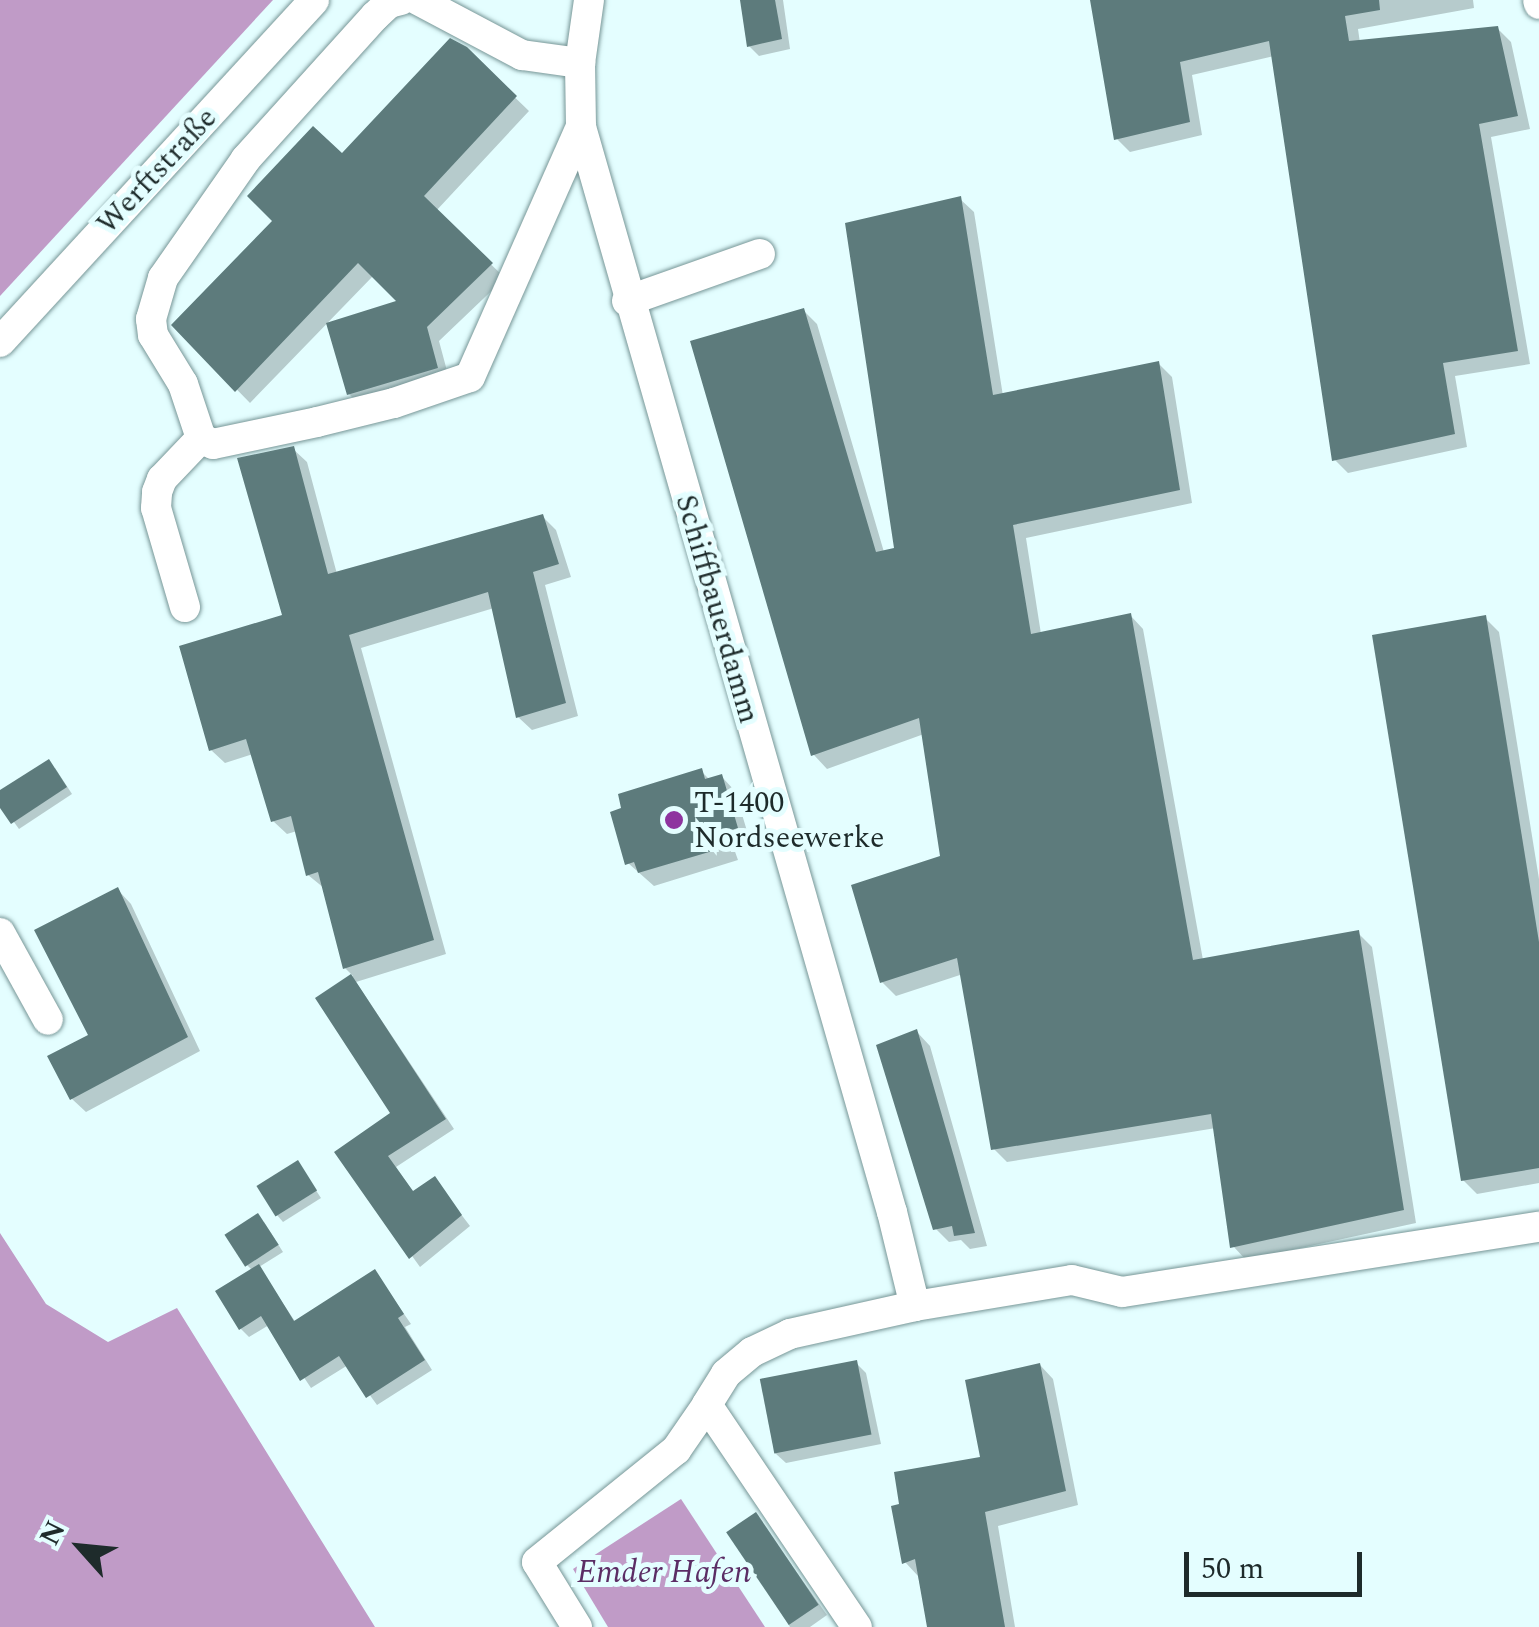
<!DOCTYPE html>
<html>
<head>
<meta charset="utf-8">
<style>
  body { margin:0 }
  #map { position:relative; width:1539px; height:1627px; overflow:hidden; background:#e4feff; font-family:Spectral,serif }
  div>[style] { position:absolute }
  .water>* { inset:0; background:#c09bc7 }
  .shadow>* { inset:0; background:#0003 }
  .building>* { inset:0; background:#5d7b7c; transform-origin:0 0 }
  .roads { filter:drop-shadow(0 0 2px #779697) drop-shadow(0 0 2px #779697) }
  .minor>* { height:30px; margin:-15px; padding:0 15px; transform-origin:15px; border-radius:15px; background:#fff }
  .dots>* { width:28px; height:28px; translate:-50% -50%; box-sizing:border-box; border:5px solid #e4feff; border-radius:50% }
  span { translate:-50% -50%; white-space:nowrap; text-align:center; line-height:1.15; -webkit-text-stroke:10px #e4feff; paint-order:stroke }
  .street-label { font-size:30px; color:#1e2b2b }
  .poi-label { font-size:30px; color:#1e2b2b }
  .left { translate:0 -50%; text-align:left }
  .water-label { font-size:32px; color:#5b2d65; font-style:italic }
  .north { position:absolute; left:30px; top:1497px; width:100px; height:100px; -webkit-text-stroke:8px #e4feff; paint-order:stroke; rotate:297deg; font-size:28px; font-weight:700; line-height:40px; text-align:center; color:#1e2b2b }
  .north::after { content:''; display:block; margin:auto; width:35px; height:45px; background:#1e2b2b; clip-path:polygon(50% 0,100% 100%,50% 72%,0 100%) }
  .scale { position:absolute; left:1184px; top:1552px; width:178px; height:45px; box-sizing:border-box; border:5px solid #1e2b2b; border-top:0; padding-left:12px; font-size:30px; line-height:35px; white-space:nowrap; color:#1e2b2b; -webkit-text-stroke:8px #e4feff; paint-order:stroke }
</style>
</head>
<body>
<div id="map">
  <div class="water">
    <div style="clip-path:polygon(0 0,273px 0,0 296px)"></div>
    <div style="clip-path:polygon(0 1233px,46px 1304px,108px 1342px,177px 1308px,375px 1627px,0 1627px)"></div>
    <div style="clip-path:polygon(681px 1499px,765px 1627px,608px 1627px,573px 1569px)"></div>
  </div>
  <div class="shadow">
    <div style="clip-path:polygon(743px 0,783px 0,790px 49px,759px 56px,749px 46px)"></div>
    <div style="clip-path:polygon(1093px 0,1473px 0,1474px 8px,1358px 29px,1360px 43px,1498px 29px,1511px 42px,1530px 129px,1491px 137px,1530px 364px,1455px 376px,1467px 447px,1348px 473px,1335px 460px,1274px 56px,1192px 75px,1202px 135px,1130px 152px,1117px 139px)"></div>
    <div style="clip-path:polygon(465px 49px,529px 111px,436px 211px,505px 278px,439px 341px,450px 382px,363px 408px,349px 394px,401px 302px,374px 275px,250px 403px,174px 325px,343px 156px)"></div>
    <div style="clip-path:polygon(960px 199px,974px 212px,1003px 396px,1158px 363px,1172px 377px,1192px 503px,1026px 538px,1041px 634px,1130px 615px,1143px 629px,1203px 960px,1358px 933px,1372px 947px,1416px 1223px,1246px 1260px,1233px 1246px,1216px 1128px,1007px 1162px,993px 1148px,963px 974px,896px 996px,882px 982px,943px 857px,924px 734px,827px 769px,814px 755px,803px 310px,817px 324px,884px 552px,897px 550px)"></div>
    <div style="clip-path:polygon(293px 449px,307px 462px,337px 574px,543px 517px,556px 530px,571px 577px,545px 585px,578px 716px,532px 730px,518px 717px,494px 608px,361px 648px,446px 954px,356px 982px,454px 1129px,396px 1167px,414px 1193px,434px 1179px,470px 1226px,420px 1267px,338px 1153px,393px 1114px,318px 999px,353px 976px,345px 968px,324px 888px,308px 875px,297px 831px,287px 834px,273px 821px,253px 754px,225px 763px,211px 750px,285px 617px)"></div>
    <div style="clip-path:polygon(1485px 618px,1499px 632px,1539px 879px,1539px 1183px,1477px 1194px,1463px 1180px)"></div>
    <div style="clip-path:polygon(55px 768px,72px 794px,19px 829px,0 803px,0 794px)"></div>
    <div style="clip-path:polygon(701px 771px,710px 780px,722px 777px,735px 791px,750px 841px,733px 846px,738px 860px,654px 886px,628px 863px)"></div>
    <div style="clip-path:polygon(118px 890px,131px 904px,200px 1051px,86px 1112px,72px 1099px,51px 1057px,91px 1036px)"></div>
    <div style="clip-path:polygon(917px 1032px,930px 1046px,987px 1246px,970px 1249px,961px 1240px,949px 1242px,935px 1228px)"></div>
    <div style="clip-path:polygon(298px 1163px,321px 1198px,283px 1222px,277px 1215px)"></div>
    <div style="clip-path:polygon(264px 1222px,283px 1252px,259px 1267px,296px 1323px,375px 1272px,411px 1324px,405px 1327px,432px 1370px,377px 1405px,348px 1365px,311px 1388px,269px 1325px,249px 1337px,241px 1329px,253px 1271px,247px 1265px)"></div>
    <div style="clip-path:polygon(856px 1363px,866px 1373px,881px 1444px,786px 1463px,775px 1453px)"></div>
    <div style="clip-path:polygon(1040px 1365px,1053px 1379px,1078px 1505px,998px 1526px,1015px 1627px,930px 1627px,918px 1576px,905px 1562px,983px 1459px)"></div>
    <div style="clip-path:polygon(756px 1515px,827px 1615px,810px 1627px,790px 1627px,730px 1533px)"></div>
  </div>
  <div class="building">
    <div style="clip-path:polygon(740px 0,775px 0,782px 39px,747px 47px)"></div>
    <div style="clip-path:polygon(1090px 0,1379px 0,1380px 10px,1345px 16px,1349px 41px,1498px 26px,1518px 116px,1479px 124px,1518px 351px,1443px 363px,1455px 434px,1332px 461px,1269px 41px,1180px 62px,1190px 122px,1114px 140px)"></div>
    <div style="clip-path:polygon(450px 38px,467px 47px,517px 96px,424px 196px,493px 263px,427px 327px,438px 368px,347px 395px,326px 323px,396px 301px,358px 263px,235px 392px,171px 325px,272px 221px,247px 196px,313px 126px,342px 153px)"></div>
    <div style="clip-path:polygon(961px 196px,993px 395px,1159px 361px,1180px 490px,1013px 525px,1031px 634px,1131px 613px,1193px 960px,1359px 930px,1404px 1210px,1230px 1248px,1211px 1114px,991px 1150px,957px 958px,880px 983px,851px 885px,940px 856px,919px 718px,811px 756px,690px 341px,804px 308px,876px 552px,894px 548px,845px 223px)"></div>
    <div style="clip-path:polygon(294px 446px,328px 574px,543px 514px,559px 564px,533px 572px,566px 703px,516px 718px,488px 592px,349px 635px,434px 940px,343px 969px,318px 872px,306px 876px,291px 816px,271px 822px,246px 739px,209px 751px,179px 646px,282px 615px,237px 458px)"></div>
    <div style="clip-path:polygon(1486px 615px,1539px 942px,1539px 1168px,1461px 1181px,1372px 635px)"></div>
    <div style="clip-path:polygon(49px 759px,67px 787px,11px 824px,0 808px,0 790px)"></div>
    <div style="clip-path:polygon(702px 768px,705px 779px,722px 774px,738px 828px,721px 833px,726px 847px,638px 873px,634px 862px,625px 865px,610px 812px,621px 808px,618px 794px)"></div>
    <div style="clip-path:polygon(118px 887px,188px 1037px,70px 1100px,47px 1056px,88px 1035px,34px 930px)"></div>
    <div style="clip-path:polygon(351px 974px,446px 1119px,388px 1156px,413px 1191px,435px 1176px,462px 1215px,409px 1259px,334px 1152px,390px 1113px,315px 998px)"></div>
    <div style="clip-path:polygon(917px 1029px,954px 1157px,975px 1233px,954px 1236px,952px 1226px,933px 1230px,876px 1045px)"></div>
    <div style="left:298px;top:1160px;width:36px;height:49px;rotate:58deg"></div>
    <div style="left:258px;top:1213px;width:38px;height:40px;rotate:57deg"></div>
    <div style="clip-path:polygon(259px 1264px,294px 1321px,375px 1269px,404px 1314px,398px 1318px,425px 1360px,366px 1398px,339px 1356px,300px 1381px,261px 1316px,239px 1330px,215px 1291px)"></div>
    <div style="left:857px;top:1360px;width:76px;height:99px;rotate:79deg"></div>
    <div style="clip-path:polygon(1040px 1363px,1066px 1491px,985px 1512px,1005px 1627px,927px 1627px,915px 1559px,902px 1564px,891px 1506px,899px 1504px,894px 1472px,980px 1457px,965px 1380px)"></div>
    <div style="left:756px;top:1512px;width:112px;height:36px;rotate:56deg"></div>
  </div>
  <div class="roads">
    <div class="minor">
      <div style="left:401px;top:0;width:12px;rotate:166deg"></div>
      <div style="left:389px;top:3px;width:19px;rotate:137deg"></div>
      <div style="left:375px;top:16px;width:193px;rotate:132.1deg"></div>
      <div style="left:246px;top:159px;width:145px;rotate:124.9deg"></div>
      <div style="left:163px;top:278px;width:43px;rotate:106.3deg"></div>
      <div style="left:151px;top:319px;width:16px;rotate:83deg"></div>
      <div style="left:153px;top:335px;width:57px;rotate:58.5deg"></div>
      <div style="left:183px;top:384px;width:57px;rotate:71.6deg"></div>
      <div style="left:201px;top:438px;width:13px;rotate:27deg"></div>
      <div style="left:213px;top:444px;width:106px;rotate:-11.9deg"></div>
      <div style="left:317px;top:422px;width:79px;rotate:-13.9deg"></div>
      <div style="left:394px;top:403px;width:80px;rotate:-18.9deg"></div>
      <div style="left:470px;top:377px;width:274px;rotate:-66.1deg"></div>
      <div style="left:418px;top:0;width:118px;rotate:27.9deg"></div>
      <div style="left:522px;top:55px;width:59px;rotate:7.9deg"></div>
      <div style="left:589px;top:0;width:64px;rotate:98.1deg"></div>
      <div style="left:580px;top:63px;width:64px;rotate:89.1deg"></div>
      <div style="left:581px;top:127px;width:1129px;rotate:74.01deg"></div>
      <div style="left:892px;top:1212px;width:97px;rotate:76.3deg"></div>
      <div style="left:915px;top:1306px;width:128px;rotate:167.4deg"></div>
      <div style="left:790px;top:1334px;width:42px;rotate:154.7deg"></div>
      <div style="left:752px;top:1352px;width:34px;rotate:140deg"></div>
      <div style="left:726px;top:1374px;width:36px;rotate:122deg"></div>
      <div style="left:707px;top:1405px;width:268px;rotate:56deg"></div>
      <div style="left:1538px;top:0;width:4px;rotate:76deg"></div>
      <div style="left:627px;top:301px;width:141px;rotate:-19.5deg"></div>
      <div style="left:0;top:342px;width:464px;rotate:-47.4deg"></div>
      <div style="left:185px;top:607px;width:103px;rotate:-106.3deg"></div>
      <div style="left:156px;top:508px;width:16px;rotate:-86deg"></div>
      <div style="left:157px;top:492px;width:14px;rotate:-69deg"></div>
      <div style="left:162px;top:479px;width:57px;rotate:-46.4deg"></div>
      <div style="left:0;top:933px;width:99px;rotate:61.1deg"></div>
      <div style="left:915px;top:1306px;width:159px;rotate:-9.4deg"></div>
      <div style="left:1072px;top:1280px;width:51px;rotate:13.5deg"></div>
      <div style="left:1122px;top:1292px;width:422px;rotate:-8.9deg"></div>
      <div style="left:577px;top:1627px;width:76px;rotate:-121.6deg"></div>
      <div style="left:537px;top:1562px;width:179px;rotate:-38.9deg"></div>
      <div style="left:676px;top:1450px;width:55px;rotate:-55.4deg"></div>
    </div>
  </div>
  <div class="dots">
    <div style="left:674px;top:820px;background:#8e349f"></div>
  </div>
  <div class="street-label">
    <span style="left:157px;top:171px;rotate:-47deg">Werftstraße</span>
    <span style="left:717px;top:609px;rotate:74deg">Schiffbauerdamm</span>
  </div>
  <div class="poi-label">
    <span class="left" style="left:694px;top:820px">T-1400<br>Nordseewerke</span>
  </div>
  <div class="water-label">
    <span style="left:664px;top:1573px">Emder Hafen</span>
  </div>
  <div class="north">N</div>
  <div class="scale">50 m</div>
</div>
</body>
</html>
